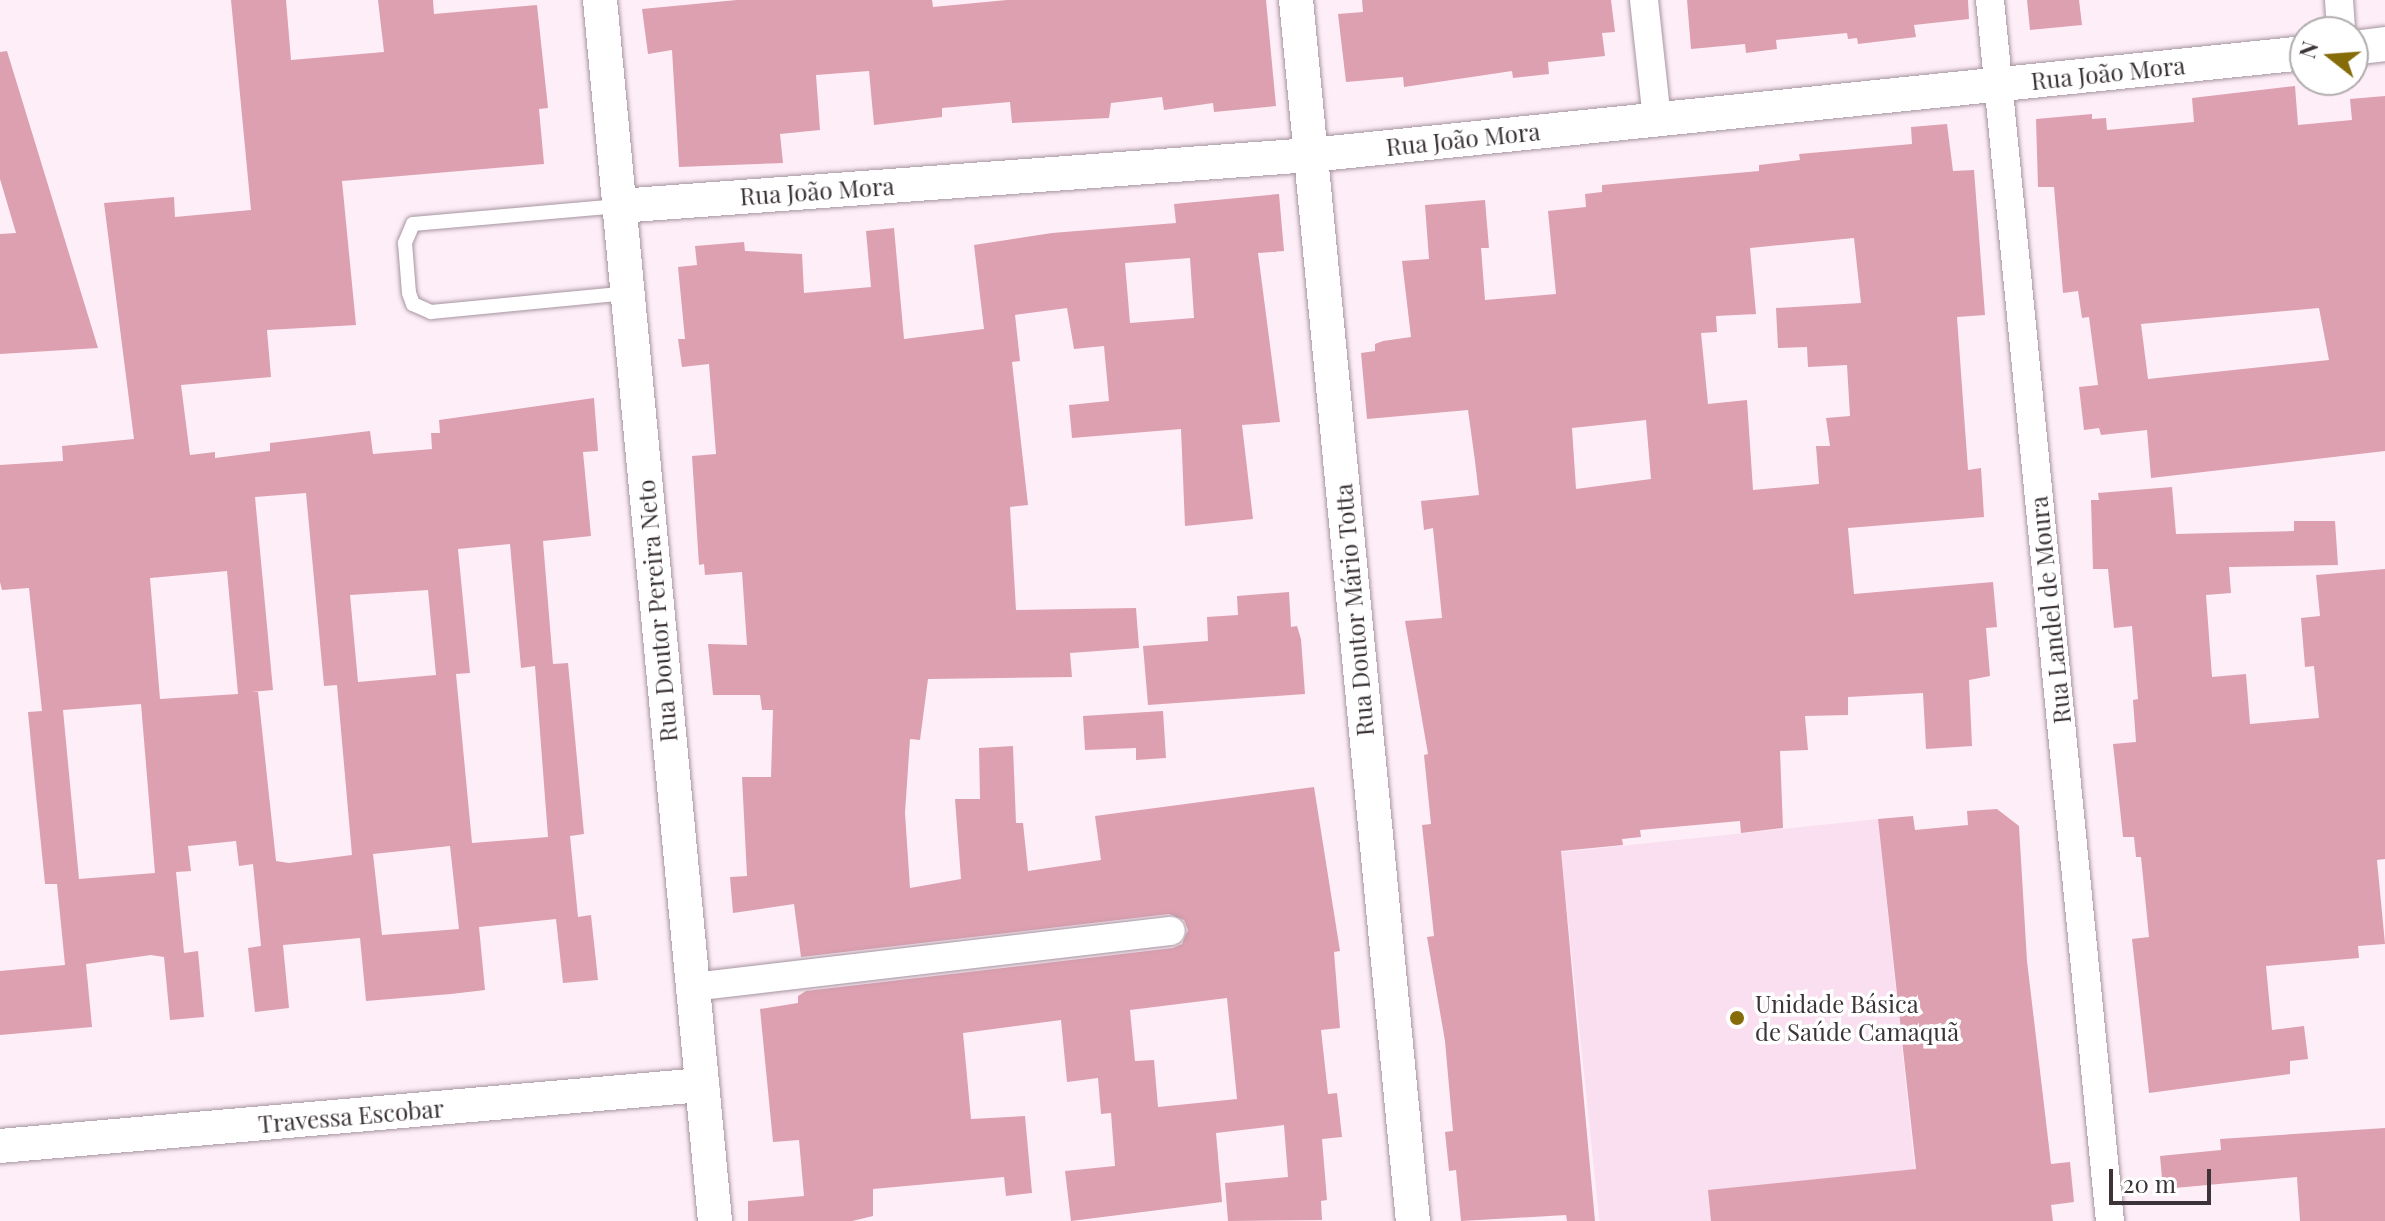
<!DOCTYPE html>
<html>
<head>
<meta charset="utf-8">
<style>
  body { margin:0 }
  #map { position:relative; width:2385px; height:1221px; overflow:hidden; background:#feeef8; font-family:"Playfair Display",serif }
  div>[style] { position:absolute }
  .built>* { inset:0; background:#f9dff0; transform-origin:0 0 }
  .building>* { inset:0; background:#dca0b0 }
  .roads { filter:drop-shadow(0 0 2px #a6949f) drop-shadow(0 0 2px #a6949f) }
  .service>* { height:14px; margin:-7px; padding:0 7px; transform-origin:7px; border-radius:7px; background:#fff }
  .minor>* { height:28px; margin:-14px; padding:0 14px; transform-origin:14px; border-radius:14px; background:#fff }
  .tertiary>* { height:34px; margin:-17px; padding:0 17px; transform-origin:17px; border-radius:17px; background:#fff }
  .dots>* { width:22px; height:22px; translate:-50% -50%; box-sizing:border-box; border:4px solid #fff; border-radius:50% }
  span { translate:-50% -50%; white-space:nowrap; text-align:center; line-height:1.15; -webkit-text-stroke:7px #fff; paint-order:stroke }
  .street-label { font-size:24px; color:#3b3338 }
  .poi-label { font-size:24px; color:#3b3338 }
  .left { translate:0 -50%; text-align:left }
  .north { position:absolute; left:2289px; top:16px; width:80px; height:80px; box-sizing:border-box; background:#fff; border:2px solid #b1adaf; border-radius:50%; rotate:287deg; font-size:22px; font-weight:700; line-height:32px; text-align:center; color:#3b3338 }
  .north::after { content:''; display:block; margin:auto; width:28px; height:36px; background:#856c08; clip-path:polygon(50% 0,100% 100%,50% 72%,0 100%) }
  .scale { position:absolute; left:2109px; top:1169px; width:102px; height:36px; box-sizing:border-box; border:4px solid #3b3338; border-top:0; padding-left:10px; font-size:24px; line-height:28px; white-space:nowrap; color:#3b3338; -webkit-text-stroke:6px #fff; paint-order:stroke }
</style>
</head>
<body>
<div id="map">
  <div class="built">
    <div style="left:1878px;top:819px;width:404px;height:319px;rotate:84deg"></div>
  </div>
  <div class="building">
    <div style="clip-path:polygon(evenodd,231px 0,286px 0,291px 60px,384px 52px,378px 0,433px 0,434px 14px,537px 5px,548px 108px,539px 109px,544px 164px,342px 181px,356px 325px,267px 330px,271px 377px,181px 385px,190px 455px,215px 452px,215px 458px,270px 451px,270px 443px,370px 431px,373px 454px,432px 449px,431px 433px,440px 433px,439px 420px,594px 398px,598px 451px,583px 452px,591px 536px,543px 541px,553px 664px,568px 663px,584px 834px,570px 836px,578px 917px,591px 915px,598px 980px,563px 983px,556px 919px,479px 927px,485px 990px,451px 994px,366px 1001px,360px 938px,283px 945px,289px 1008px,255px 1012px,248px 948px,261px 946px,253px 864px,239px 866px,236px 841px,188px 846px,191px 871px,176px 872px,184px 953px,198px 951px,204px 1017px,170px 1020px,164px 957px,151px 955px,86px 964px,92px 1027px,0 1035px,0 971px,65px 965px,57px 884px,45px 884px,36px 795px,28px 712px,42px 711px,29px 588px,2px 590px,0 582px,0 465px,63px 461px,62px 446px,134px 439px,104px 203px,174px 197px,175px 217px,251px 210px,231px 0,306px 493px,324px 686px,337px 685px,352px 855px,289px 863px,276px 861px,258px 692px,252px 692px,273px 690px,255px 497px,306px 493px,231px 0,510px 544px,521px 668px,535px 666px,548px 837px,472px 843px,456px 674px,470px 673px,458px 549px,510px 544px,231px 0,227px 571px,238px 694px,160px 699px,150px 578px,227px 571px,231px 0,428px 590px,436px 675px,358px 682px,350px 595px,428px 590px,231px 0,141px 704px,155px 873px,79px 879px,63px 710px,141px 704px,231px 0,450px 846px,459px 929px,382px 935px,373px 854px,450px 846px)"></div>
    <div style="clip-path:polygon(737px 0,932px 0,933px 7px,1007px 0,1266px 0,1276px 106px,1214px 112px,1213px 103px,1164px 110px,1162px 97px,1111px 103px,1109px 118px,1012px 123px,1010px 102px,942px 108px,942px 117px,874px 125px,869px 71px,816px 75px,820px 130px,780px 134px,783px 163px,679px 167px,672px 50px,648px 54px,642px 9px)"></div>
    <div style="clip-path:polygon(1362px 0,1611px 0,1615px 32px,1602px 33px,1605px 56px,1548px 62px,1549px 74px,1513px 78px,1512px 71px,1404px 87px,1403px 77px,1346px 82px,1338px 14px,1363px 12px)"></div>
    <div style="clip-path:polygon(1687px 0,1968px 0,1969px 19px,1914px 25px,1916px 37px,1858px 44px,1857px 38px,1848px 39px,1847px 33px,1776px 40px,1777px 49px,1746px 53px,1745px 44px,1691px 49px)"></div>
    <div style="clip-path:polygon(2027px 0,2079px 0,2082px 25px,2030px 30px)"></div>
    <div style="clip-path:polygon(7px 51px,98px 348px,0 354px,0 234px,16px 233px,0 179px,0 52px)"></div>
    <div style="clip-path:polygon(evenodd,2295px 86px,2298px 125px,2352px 120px,2350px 99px,2385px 96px,2385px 451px,2151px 478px,2147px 430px,2101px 435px,2099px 428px,2084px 430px,2079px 387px,2098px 385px,2089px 317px,2082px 318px,2078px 291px,2063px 293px,2054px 187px,2038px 187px,2036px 119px,2092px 114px,2092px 119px,2106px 118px,2107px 130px,2194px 122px,2192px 98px,2295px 86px,2319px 308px,2329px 360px,2148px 379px,2141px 324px,2319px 308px)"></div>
    <div style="clip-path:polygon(evenodd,1947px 124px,1953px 171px,1974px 170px,1985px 315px,1957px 317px,1968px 470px,1981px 468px,1984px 517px,1848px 528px,1854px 594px,1993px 582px,1997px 627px,1986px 628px,1990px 676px,1969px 680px,1972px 746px,1926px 749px,1923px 693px,1848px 697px,1848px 715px,1805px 716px,1808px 750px,1780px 751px,1783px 828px,1741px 833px,1740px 821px,1640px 830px,1641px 837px,1622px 839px,1623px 845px,1561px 851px,1595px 1221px,1567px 1221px,1566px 1215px,1461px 1221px,1456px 1170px,1449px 1171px,1445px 1132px,1453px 1131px,1445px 1041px,1427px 937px,1434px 936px,1422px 825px,1431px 824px,1424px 755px,1428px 754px,1405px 621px,1442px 618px,1433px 528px,1424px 530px,1421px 501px,1479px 495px,1475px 461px,1468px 410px,1367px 419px,1361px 353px,1375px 351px,1375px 344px,1383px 341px,1411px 337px,1402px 261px,1429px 259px,1425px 205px,1485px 200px,1489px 248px,1481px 248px,1485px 300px,1556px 294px,1548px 211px,1586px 207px,1585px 194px,1602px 192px,1602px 185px,1759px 171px,1759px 165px,1800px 160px,1799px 154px,1912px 144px,1911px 127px,1947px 124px,1854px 238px,1861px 303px,1776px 308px,1778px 348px,1807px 347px,1808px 367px,1847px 365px,1850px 416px,1826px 418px,1830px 446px,1816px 446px,1819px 484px,1753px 490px,1747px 400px,1708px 404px,1701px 333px,1717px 332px,1716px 316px,1756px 314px,1750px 248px,1854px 238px,1947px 124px,1646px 420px,1651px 479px,1576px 489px,1572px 428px,1646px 420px)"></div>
    <div style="clip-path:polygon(evenodd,1279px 194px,1284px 251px,1258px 253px,1280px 422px,1242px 425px,1253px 519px,1185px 526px,1181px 429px,1072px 438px,1069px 405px,1109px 401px,1104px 346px,1074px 349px,1067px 308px,1015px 315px,1020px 361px,1012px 362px,1028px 505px,1010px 507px,1016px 610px,1136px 608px,1139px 648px,1070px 653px,1072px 677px,928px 679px,920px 740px,910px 739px,905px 813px,910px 888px,961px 879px,955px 799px,980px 799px,979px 748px,1013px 746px,1016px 823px,1023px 823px,1028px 871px,1101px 860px,1095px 816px,1314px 787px,1340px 951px,1334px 952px,1340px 1028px,1321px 1030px,1328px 1094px,1337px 1093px,1342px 1137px,1322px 1139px,1327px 1200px,1321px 1201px,1322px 1220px,1228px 1221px,1225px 1183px,1288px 1177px,1284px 1125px,1216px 1133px,1222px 1202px,1071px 1221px,1065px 1171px,1115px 1166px,1111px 1113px,1101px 1114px,1098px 1078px,1067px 1082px,1061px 1020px,963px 1033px,971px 1119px,1025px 1116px,1032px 1193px,1006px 1196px,1004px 1177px,873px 1189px,873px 1216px,852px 1221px,748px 1221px,748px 1201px,804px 1196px,799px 1140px,773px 1142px,760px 1009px,798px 1003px,798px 996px,806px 991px,1173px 948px,1182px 944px,1188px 930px,1184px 920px,1169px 914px,801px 957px,794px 904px,733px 913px,730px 877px,747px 876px,742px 777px,771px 777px,773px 710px,762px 710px,760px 695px,713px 695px,708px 644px,747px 645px,742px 572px,705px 575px,704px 564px,699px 565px,692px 456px,716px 454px,709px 364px,682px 367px,678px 339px,685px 339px,678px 267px,697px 265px,695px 246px,744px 242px,745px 251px,802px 254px,804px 293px,871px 287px,866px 231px,894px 228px,904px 339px,984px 329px,974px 245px,1052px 233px,1176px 223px,1174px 204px,1279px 194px,1190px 258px,1194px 318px,1130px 323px,1125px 263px,1190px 258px,1279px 194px,1227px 998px,1237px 1099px,1158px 1107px,1154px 1060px,1135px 1061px,1130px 1010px,1227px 998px)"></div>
    <div style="clip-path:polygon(2172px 487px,2176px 534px,2294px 531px,2294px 521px,2335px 521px,2338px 565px,2229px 567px,2231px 593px,2206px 595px,2212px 677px,2246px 674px,2250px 724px,2319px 718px,2314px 666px,2305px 667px,2301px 618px,2320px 616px,2316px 575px,2385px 569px,2385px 859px,2377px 860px,2385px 944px,2358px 946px,2359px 958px,2266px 966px,2272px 1030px,2304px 1026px,2308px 1059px,2290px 1061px,2290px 1074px,2149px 1093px,2132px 939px,2149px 937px,2141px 857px,2136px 857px,2134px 837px,2123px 837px,2113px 744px,2136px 742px,2133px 700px,2138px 699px,2132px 626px,2114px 628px,2108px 569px,2093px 569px,2091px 500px,2099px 500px,2098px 493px)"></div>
    <div style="clip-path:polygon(1289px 592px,1291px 627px,1297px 626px,1301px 639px,1305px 694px,1148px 705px,1143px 646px,1208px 641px,1207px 617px,1238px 615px,1237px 596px)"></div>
    <div style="clip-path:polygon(1163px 711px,1166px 758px,1136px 760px,1136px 748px,1085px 750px,1083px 716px)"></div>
    <div style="clip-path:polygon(1997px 809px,2019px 826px,2027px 961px,2051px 1164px,2070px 1162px,2074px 1202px,2051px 1205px,2053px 1221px,1711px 1221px,1708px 1190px,1916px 1169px,1878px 819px,1913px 816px,1915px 830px,1968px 825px,1967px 811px)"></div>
    <div style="clip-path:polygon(2385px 1128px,2385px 1221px,2300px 1221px,2297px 1177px,2163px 1189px,2160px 1156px,2221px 1150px,2220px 1139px)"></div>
  </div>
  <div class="roads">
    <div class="service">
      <div style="left:619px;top:206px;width:207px;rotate:175deg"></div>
      <div style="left:413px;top:224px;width:21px;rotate:113deg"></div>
      <div style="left:405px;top:243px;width:50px;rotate:85.4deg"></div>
      <div style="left:409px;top:293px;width:12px;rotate:70deg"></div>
      <div style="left:413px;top:304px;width:20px;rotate:24deg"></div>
      <div style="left:431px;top:312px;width:197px;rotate:-5.5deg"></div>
    </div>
    <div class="minor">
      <div style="left:1644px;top:0;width:120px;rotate:83.8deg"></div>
      <div style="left:1990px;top:0;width:1227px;rotate:84.39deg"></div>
      <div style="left:2339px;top:0;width:32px;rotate:86deg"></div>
      <div style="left:693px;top:987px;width:481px;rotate:-6.7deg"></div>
    </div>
    <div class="tertiary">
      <div style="left:600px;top:0;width:1226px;rotate:84.62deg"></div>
      <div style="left:1296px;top:0;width:1227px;rotate:84.53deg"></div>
      <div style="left:2353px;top:48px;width:32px;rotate:-7deg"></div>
      <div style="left:619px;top:206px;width:694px;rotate:-4.22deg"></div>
      <div style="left:1311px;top:155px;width:999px;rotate:-5.86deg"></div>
      <div style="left:0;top:1146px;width:705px;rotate:-4.97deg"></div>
    </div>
  </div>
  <div class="dots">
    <div style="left:1737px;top:1018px;background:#856c08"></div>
  </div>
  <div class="street-label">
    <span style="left:2108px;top:73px;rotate:-6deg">Rua João Mora</span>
    <span style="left:1463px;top:139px;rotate:-6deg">Rua João Mora</span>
    <span style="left:817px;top:191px;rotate:-4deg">Rua João Mora</span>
    <span style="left:1354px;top:610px;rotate:-95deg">Rua Doutor Mário Totta</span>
    <span style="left:2050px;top:610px;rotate:-96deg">Rua Landel de Moura</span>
    <span style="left:657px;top:611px;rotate:-95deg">Rua Doutor Pereira Neto</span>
    <span style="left:351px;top:1116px;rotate:-5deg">Travessa Escobar</span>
  </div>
  <div class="poi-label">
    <span class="left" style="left:1755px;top:1018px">Unidade Básica<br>de Saúde Camaquã</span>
  </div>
  <div class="north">N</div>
  <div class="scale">20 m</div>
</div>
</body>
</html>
